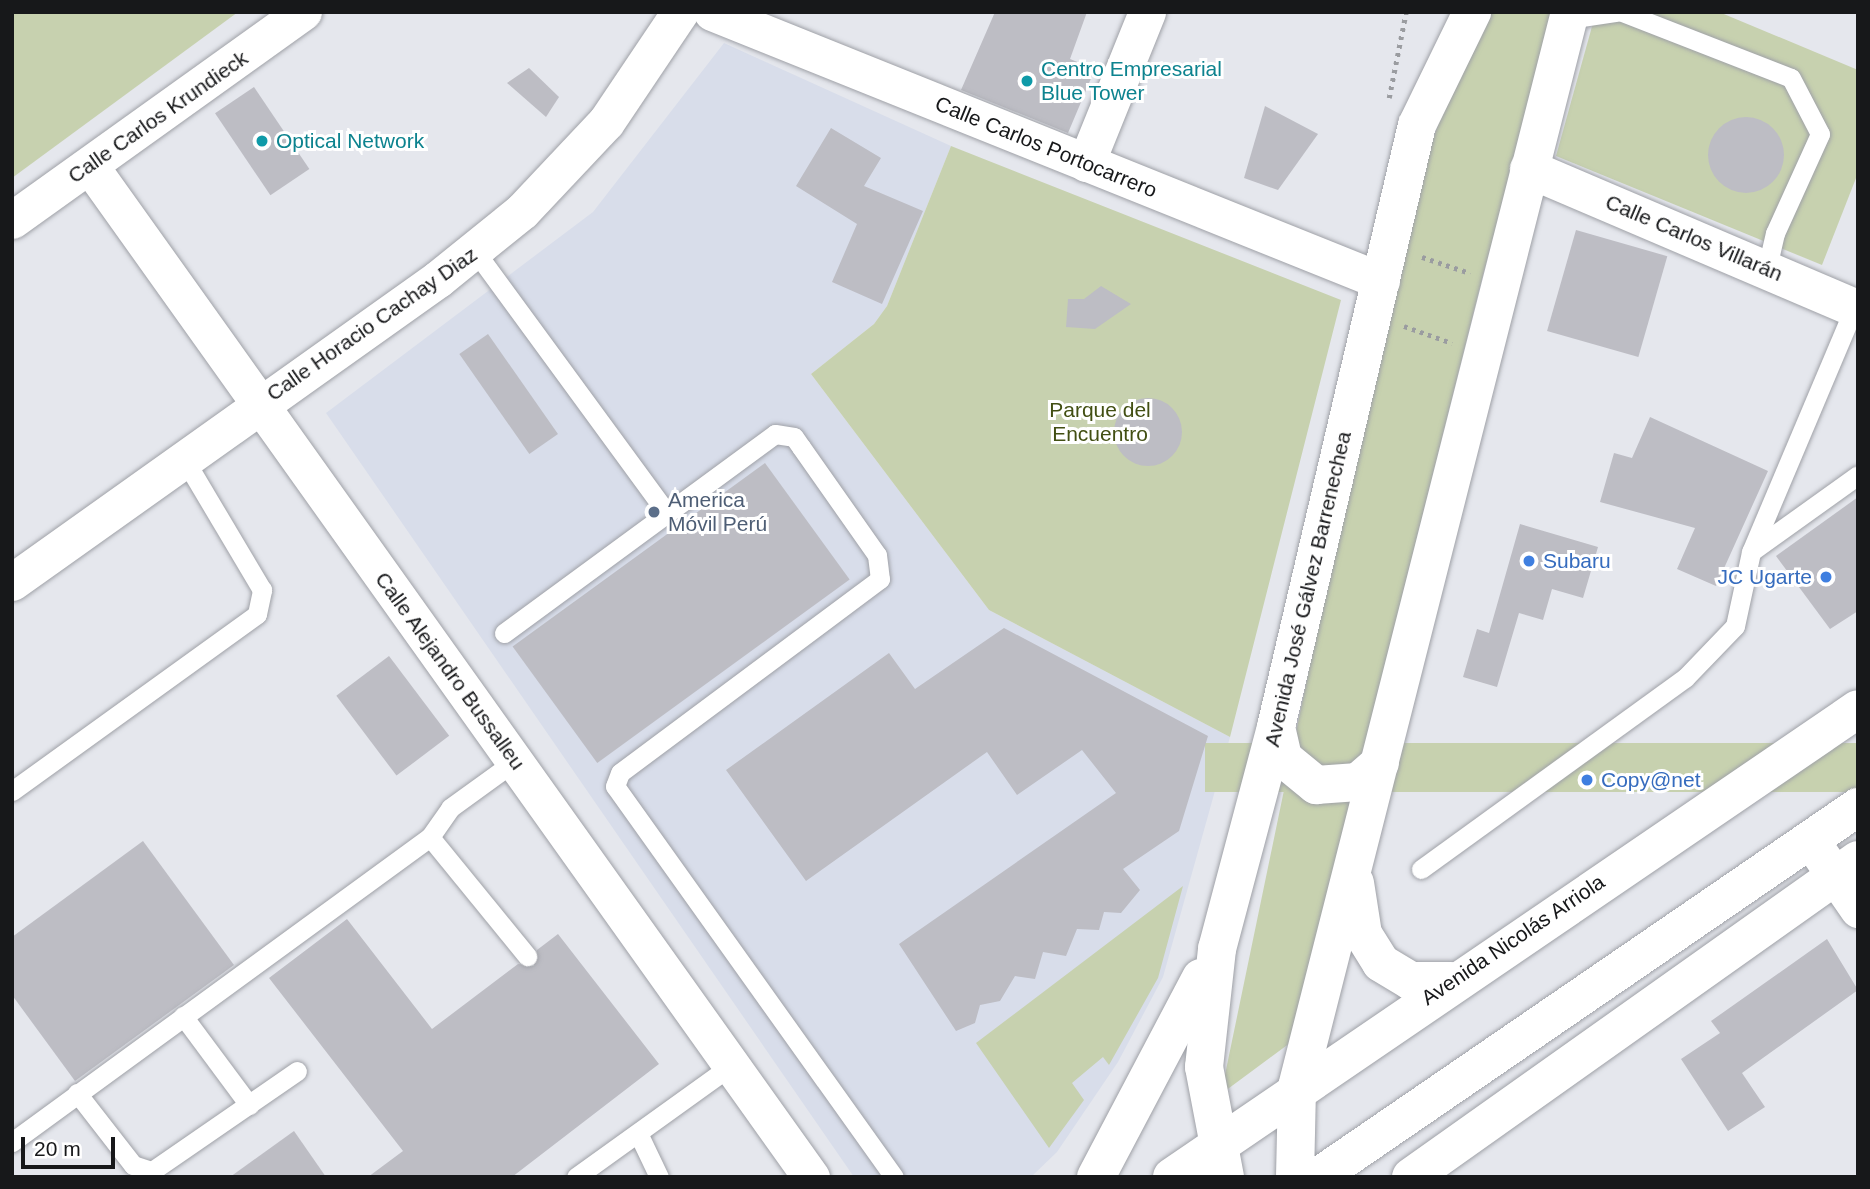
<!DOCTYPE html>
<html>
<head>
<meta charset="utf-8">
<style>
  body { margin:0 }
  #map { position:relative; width:1870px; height:1189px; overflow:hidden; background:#e5e7ed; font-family:Arial,sans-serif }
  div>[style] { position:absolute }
  .built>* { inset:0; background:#d8ddea }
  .green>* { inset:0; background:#c7d1af; transform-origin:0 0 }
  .building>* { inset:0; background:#bdbdc4; transform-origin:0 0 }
  .round { border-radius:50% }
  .path>* { height:4.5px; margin-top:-2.25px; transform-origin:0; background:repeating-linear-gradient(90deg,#9a9ca0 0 3.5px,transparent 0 8.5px) }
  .roads { filter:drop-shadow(0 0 2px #9fa1a7) drop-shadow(0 0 2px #9fa1a7) }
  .service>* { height:19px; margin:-9.5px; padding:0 9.5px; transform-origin:9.5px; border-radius:9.5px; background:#fff }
  .minor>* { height:37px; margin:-18.5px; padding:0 18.5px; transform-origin:18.5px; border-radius:18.5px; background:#fff }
  .tertiary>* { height:38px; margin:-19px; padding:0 19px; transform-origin:19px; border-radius:19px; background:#fff }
  .secondary>* { height:38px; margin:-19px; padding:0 19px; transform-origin:19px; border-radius:19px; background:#fff }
  .dots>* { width:19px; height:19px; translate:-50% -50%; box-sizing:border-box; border:4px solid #fff; border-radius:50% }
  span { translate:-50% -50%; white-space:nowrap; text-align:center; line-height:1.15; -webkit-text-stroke:6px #fff; paint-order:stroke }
  .culture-label { font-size:21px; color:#0d838f }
  .left { translate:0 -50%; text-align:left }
  .street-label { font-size:21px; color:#17181a }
  .park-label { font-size:21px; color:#424f13 }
  .service-label { font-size:21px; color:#4e5e75 }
  .shop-label { font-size:21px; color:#366cbe }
  .right { translate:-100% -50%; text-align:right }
  .frame { position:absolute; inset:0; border:14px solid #17181a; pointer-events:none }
  .scale { position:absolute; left:21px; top:1137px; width:94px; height:32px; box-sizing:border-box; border:4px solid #17181a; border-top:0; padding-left:9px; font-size:21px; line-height:24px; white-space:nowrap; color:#17181a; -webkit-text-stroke:5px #fff; paint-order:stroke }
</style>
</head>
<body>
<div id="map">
  <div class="built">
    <div style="clip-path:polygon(724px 43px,951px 146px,887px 306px,874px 324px,811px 374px,989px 610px,1230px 737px,1163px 977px,1118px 1062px,1057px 1152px,1031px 1177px,854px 1177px,326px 413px,593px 212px)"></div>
  </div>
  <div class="green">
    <div style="clip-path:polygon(12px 12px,238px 12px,12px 178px)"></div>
    <div style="clip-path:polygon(1487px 12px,1555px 12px,1483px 275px,1290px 1043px,1221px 1094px,1397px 245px,1460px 60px)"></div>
    <div style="clip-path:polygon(1596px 12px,1719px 12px,1858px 70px,1858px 173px,1822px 265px,1556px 156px)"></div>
    <div style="clip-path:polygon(951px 146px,1341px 300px,1230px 737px,989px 610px,811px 374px,874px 324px,887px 306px)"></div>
    <div style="left:1858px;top:743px;width:49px;height:653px;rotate:90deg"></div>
    <div style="clip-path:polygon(1183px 886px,1158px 978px,1109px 1065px,1103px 1057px,1072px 1083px,1084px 1100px,1049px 1148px,976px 1043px)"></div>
  </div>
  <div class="building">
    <div style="clip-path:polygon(995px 12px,1087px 12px,1070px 59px,1095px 69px,1068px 133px,961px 90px)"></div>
    <div style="clip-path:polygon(529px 68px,559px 97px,546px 117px,507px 83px)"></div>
    <div style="left:254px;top:87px;width:99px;height:47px;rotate:56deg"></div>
    <div style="clip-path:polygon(1265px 106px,1318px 134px,1278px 190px,1244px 178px)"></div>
    <div class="round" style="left:1708px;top:117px;width:76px;height:76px"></div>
    <div style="clip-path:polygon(831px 128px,881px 158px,864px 186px,923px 211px,882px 304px,832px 282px,857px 224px,796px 186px)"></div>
    <div style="left:1576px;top:230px;width:95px;height:105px;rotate:16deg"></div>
    <div style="clip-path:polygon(1101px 286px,1131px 304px,1095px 329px,1066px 327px,1068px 299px,1084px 299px)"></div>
    <div style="left:488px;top:334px;width:122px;height:35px;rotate:55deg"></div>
    <div class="round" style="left:1114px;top:398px;width:68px;height:68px"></div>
    <div style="clip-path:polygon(1650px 417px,1768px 471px,1716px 586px,1677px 569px,1695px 528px,1600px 502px,1614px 453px,1632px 458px)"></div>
    <div style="left:765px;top:463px;width:144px;height:312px;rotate:54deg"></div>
    <div style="clip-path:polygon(1858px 497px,1858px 611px,1830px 629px,1776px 556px)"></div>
    <div style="clip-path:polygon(1520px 524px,1598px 547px,1583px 598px,1552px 589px,1543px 620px,1519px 613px,1497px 687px,1463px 677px,1477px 629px,1489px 633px)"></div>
    <div style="clip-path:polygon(1004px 628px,1208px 736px,1179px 831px,1123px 869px,1140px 890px,1121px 913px,1104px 912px,1099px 930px,1077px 929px,1066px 956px,1043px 952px,1035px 979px,1015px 976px,1000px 1001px,980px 1005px,975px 1023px,956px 1031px,899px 944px,1116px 793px,1082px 750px,1017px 795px,987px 752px,806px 881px,726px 770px,889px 653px,915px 689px)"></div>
    <div style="left:389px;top:656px;width:100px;height:66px;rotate:53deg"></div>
    <div style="clip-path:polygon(143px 841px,234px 965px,75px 1081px,12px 995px,12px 937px)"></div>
    <div style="clip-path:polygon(347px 919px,432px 1029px,518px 964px,534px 966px,537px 950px,558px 934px,659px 1064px,512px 1177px,368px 1177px,403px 1151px,269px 978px)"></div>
    <div style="clip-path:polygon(1827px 939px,1858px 990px,1742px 1073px,1765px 1107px,1728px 1131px,1681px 1059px,1720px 1033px,1711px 1021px)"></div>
    <div style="clip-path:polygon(294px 1131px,326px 1177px,230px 1177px)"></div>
  </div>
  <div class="path">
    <div style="left:1389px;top:98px;width:88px;rotate:-78.8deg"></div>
    <div style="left:1422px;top:257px;width:51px;rotate:18.4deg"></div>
    <div style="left:1404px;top:326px;width:51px;rotate:19.5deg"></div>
  </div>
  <div class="roads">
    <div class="service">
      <div style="left:1622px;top:12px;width:181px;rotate:21.3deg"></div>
      <div style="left:1791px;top:78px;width:63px;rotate:62.6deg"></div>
      <div style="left:1820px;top:134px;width:109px;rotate:114.4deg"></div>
      <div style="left:1775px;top:233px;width:35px;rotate:103deg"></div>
      <div style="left:1568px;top:19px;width:49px;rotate:-8.3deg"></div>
      <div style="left:475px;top:251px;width:323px;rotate:53.8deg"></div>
      <div style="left:1752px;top:551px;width:130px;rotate:-35.6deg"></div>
      <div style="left:504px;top:633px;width:336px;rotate:-36.3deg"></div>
      <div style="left:775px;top:434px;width:19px;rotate:9deg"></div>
      <div style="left:794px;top:437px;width:12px;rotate:55deg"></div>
      <div style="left:801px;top:447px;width:132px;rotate:54.9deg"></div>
      <div style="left:877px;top:555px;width:24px;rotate:83deg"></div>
      <div style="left:880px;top:579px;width:324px;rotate:143.3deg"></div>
      <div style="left:620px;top:773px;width:14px;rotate:111deg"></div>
      <div style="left:615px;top:786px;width:480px;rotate:54.5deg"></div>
      <div style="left:12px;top:791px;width:302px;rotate:-35.8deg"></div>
      <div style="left:257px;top:614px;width:25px;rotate:-78deg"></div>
      <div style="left:262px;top:590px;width:155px;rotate:-120.7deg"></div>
      <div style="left:430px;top:837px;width:35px;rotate:-55deg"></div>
      <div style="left:450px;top:808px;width:80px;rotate:-35.9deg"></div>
      <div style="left:1421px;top:869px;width:326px;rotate:-35.9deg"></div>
      <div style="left:1685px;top:678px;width:72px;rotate:-46.1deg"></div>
      <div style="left:1735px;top:626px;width:76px;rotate:-77.8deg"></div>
      <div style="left:1751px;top:552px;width:265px;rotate:-67.1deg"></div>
      <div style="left:183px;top:1016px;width:111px;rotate:53.4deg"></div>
      <div style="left:77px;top:1093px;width:91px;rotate:52.1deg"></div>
      <div style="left:133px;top:1165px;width:20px;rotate:18deg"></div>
      <div style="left:152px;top:1171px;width:176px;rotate:-34.6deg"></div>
      <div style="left:638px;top:1133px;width:49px;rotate:64.5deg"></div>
      <div style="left:12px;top:1142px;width:517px;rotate:-36.12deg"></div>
      <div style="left:430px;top:837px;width:154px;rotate:50.8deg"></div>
      <div style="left:576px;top:1177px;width:192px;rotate:-35.7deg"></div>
    </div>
    <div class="minor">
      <div style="left:712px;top:12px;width:721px;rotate:21.9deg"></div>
      <div style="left:1086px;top:163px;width:163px;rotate:-68deg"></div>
      <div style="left:90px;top:166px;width:1242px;rotate:54.51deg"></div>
      <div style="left:12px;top:220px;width:358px;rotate:-35.6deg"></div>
      <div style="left:12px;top:582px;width:523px;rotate:-35.42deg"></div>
      <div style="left:438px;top:279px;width:108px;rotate:-39deg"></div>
      <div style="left:522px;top:211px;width:122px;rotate:-46.7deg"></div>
      <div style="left:606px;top:122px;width:133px;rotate:-56.1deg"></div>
      <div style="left:1811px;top:841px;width:83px;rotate:55.3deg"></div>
    </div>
    <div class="tertiary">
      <div style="left:1529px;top:169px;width:358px;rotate:23.1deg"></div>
      <div style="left:1411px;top:1177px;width:548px;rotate:-35.34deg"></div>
    </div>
    <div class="secondary">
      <div style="left:1276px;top:727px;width:32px;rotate:77deg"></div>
      <div style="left:1283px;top:758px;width:43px;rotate:39.3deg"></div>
      <div style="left:1316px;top:785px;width:42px;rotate:-4.1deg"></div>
      <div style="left:1358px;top:782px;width:29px;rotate:-41deg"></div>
      <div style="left:1355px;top:883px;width:52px;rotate:81.1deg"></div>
      <div style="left:1363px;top:934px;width:34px;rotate:58deg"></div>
      <div style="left:1381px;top:963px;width:35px;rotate:31deg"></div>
      <div style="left:1411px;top:981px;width:40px"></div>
      <div style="left:1096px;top:1177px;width:225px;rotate:-62.2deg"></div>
      <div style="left:1172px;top:1177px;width:830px;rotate:-34.3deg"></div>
      <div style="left:1225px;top:1177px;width:112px;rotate:-100.8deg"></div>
      <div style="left:1204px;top:1067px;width:119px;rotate:-83.7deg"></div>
      <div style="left:1217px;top:949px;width:230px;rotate:-75.1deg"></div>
      <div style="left:1276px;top:727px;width:618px;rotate:-76.82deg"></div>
      <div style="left:1417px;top:125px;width:126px;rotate:-64deg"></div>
      <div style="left:1295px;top:1177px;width:90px;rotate:-88.7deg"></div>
      <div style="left:1297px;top:1087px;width:1109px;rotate:-75.75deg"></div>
      <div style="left:1318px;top:1177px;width:655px;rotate:-34.42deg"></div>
    </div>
  </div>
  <div class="dots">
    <div style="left:1027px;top:81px;background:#0f9aa8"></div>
    <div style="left:262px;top:141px;background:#0f9aa8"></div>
    <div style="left:654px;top:512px;background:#5c6f8a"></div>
    <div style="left:1529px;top:561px;background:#3f7fe0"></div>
    <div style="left:1826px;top:577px;background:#3f7fe0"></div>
    <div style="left:1587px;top:780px;background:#3f7fe0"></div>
  </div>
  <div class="culture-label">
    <span class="left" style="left:1041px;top:81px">Centro Empresarial<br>Blue Tower</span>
    <span class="left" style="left:276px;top:141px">Optical Network</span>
  </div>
  <div class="street-label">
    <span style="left:158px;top:117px;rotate:-35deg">Calle Carlos Krundieck</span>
    <span style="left:1046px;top:147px;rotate:22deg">Calle Carlos Portocarrero</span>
    <span style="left:1694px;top:238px;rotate:23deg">Calle Carlos Villarán</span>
    <span style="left:372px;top:324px;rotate:-35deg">Calle Horacio Cachay Diaz</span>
    <span style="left:1308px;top:589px;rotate:-77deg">Avenida José Gálvez Barrenechea</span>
    <span style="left:450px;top:671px;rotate:54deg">Calle Alejandro Bussalleu</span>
    <span style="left:1513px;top:940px;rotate:-34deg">Avenida Nicolás Arriola</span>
  </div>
  <div class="park-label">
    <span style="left:1100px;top:422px">Parque del<br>Encuentro</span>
  </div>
  <div class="service-label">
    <span class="left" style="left:668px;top:512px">America<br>Móvil Perú</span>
  </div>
  <div class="shop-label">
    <span class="left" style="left:1543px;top:561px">Subaru</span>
    <span class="right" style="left:1812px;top:577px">JC Ugarte</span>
    <span class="left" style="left:1601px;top:780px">Copy@net</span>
  </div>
  <div class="frame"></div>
  <div class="scale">20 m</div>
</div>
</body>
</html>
